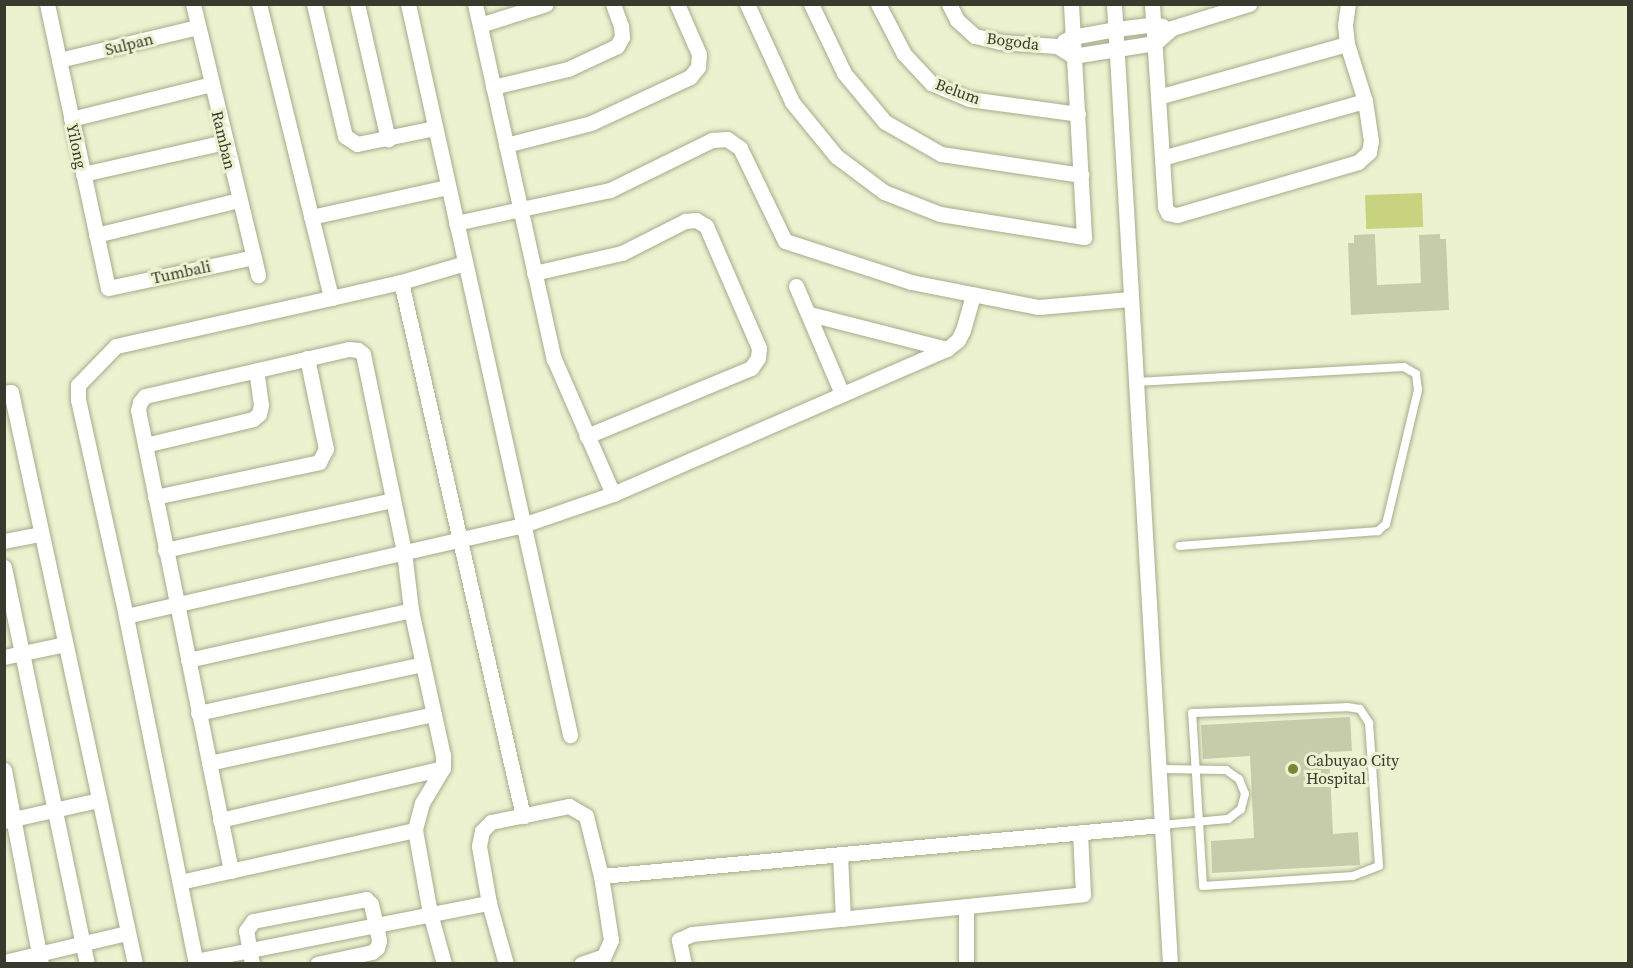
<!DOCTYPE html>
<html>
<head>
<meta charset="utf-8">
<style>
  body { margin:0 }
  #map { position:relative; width:1633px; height:968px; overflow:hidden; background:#ecf2d0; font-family:"Source Serif 4",serif }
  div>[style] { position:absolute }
  .green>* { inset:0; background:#c7d37f; transform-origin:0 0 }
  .building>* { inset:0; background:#c6cbaa }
  .roads { filter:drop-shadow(0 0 2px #a5ab8b) drop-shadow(0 0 2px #a5ab8b) }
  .lane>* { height:8px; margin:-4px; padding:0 4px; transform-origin:4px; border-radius:4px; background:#fff }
  .street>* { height:15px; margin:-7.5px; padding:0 7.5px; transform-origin:7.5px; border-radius:7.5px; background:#fff }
  .dots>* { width:16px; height:16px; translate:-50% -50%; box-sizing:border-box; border:3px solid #ecf2d0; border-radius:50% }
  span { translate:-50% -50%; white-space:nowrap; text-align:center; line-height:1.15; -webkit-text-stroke:6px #ecf2d0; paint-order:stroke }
  .street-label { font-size:16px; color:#373a2c }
  .poi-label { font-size:16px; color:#373a2c }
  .left { translate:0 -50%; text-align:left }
  .frame { position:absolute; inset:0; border:6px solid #373a2c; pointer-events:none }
</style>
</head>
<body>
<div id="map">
  <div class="green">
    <div style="left:1422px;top:193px;width:34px;height:57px;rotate:88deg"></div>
  </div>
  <div class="building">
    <div style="clip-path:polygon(1375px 234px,1377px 285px,1421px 283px,1419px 235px,1440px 234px,1440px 239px,1446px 239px,1449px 310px,1351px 315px,1348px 243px,1354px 243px,1354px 235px)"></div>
    <div style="clip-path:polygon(1350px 717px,1352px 751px,1329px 752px,1333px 834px,1358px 832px,1360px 865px,1212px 873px,1211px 841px,1254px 838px,1250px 756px,1203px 759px,1201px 725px)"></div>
  </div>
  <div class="roads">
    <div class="lane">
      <div style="left:1136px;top:382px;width:268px;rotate:-3.2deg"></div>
      <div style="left:1404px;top:367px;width:14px;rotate:30deg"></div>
      <div style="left:1416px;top:374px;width:16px;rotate:83deg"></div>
      <div style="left:1418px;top:390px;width:138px;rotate:103.4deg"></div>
      <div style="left:1386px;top:524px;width:11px;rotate:139deg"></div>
      <div style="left:1378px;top:531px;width:199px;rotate:175.7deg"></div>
      <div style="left:1347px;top:707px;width:13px;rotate:9deg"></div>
      <div style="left:1360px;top:709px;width:17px;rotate:57deg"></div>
      <div style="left:1369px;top:723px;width:143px;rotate:86deg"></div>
      <div style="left:1379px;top:866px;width:28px;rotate:159deg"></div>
      <div style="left:1353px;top:876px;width:150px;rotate:176.2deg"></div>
      <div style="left:1203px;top:886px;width:173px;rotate:-93.6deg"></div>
      <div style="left:1192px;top:713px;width:155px;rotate:-2.2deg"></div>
      <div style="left:1159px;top:769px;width:67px;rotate:0.9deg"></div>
      <div style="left:1226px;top:770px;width:16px;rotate:35deg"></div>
      <div style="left:1239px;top:779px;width:16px;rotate:68deg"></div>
      <div style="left:1245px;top:794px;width:16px;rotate:105deg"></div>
      <div style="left:1241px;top:809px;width:16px;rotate:142deg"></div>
      <div style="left:1228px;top:819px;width:67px;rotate:174.9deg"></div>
    </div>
    <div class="street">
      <div style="left:47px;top:4px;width:290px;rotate:77.9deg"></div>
      <div style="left:108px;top:288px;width:149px;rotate:-12deg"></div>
      <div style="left:193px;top:4px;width:279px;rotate:76.5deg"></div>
      <div style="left:259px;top:4px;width:303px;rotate:76.2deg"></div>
      <div style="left:331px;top:298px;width:72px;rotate:-12.9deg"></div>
      <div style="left:401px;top:282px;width:67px;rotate:-16.5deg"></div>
      <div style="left:314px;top:4px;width:136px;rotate:76.8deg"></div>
      <div style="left:345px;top:136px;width:14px;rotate:34deg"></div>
      <div style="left:357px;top:144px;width:80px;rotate:-11.6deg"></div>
      <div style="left:357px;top:4px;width:139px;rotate:77.1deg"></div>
      <div style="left:408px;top:4px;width:749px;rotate:77.5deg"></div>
      <div style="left:475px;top:4px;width:364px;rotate:77.5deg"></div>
      <div style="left:554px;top:359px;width:147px;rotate:66.4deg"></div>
      <div style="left:747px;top:4px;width:108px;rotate:65.3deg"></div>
      <div style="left:792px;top:102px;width:70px;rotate:50.8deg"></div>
      <div style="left:836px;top:156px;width:60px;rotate:36.9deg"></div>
      <div style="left:884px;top:192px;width:60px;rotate:21.4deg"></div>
      <div style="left:940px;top:214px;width:146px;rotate:9.1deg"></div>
      <div style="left:1084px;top:237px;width:233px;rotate:-93.2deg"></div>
      <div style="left:811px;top:4px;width:76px;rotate:64.4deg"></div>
      <div style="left:844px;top:73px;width:64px;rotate:50.1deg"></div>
      <div style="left:885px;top:122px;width:64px;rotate:29.7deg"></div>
      <div style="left:941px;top:154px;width:142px;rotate:8.5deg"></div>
      <div style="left:878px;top:4px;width:56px;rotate:62.5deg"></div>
      <div style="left:904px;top:54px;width:40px;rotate:47deg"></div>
      <div style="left:931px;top:83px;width:41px;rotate:22.8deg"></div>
      <div style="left:969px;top:99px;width:110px;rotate:7.8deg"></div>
      <div style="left:949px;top:4px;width:18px;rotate:63deg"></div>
      <div style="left:957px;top:20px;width:24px;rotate:42deg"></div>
      <div style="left:975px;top:36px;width:26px;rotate:13deg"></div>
      <div style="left:1000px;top:42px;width:57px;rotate:4deg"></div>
      <div style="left:1057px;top:46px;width:19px;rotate:32deg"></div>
      <div style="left:1073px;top:56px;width:83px;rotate:-9deg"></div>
      <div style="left:1155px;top:43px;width:23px;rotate:-41deg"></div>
      <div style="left:1172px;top:28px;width:81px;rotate:-17.3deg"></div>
      <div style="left:1114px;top:4px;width:962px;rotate:86.66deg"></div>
      <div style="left:1152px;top:4px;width:203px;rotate:86.3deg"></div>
      <div style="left:1165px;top:207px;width:7px;rotate:63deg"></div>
      <div style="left:1168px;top:213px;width:9px;rotate:13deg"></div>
      <div style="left:1177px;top:215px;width:189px;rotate:-16.3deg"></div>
      <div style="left:1358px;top:162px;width:15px;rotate:-42deg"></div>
      <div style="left:1369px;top:152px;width:11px;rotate:-80deg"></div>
      <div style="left:1371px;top:141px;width:40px;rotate:-98.5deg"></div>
      <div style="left:1365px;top:101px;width:60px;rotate:-107.5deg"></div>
      <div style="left:1347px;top:44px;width:19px;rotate:-96deg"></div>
      <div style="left:1345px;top:25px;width:21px;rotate:-82deg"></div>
      <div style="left:480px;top:25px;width:69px;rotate:-17.7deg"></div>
      <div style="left:1064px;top:41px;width:9px;rotate:-27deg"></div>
      <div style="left:1072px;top:37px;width:45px;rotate:-10.3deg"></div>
      <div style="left:1116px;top:29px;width:38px;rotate:-7deg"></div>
      <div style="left:1154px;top:24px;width:9px;rotate:13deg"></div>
      <div style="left:59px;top:60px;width:143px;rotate:-13.4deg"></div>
      <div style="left:493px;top:87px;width:77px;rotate:-13.5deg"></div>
      <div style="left:568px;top:69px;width:54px;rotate:-25.1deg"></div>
      <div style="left:617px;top:46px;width:10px;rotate:-61deg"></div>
      <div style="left:622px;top:37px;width:11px;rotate:-95deg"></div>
      <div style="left:621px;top:26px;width:23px;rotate:-110deg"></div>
      <div style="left:1158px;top:97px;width:196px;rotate:-15.7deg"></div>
      <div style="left:71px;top:119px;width:144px;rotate:-14deg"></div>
      <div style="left:506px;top:145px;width:88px;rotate:-14.5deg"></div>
      <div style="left:591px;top:123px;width:109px;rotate:-24.9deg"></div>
      <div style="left:690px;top:77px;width:13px;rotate:-51deg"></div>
      <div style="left:698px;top:67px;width:13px;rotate:-86deg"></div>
      <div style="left:699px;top:54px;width:55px;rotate:-113.7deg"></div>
      <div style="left:1162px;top:158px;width:211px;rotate:-15.7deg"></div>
      <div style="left:83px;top:174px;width:146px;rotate:-12.7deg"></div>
      <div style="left:311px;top:217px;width:140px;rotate:-12.4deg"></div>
      <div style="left:456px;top:223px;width:157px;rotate:-12.1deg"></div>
      <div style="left:610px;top:190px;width:114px;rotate:-26.1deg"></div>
      <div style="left:712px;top:140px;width:15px;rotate:-4deg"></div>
      <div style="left:727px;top:139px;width:16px;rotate:35deg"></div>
      <div style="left:740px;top:148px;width:103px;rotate:64.2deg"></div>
      <div style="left:785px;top:241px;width:133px;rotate:18deg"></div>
      <div style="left:911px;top:282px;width:130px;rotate:11.1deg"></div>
      <div style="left:1039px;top:307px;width:91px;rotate:-5deg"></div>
      <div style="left:96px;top:235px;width:146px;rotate:-13.8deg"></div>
      <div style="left:534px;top:273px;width:90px;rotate:-12.8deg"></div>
      <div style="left:622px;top:253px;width:71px;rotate:-26.9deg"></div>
      <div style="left:685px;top:221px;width:11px;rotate:-5deg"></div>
      <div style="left:696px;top:220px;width:12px;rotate:31deg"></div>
      <div style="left:706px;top:226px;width:133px;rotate:66.5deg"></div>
      <div style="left:759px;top:348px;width:10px;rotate:96deg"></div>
      <div style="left:758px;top:358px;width:12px;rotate:125deg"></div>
      <div style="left:751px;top:368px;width:178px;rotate:157.5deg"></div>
      <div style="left:401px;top:282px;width:548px;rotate:77.13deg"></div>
      <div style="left:796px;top:286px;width:117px;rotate:66.9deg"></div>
      <div style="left:810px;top:314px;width:141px;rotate:14.3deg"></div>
      <div style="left:4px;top:393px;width:7px;rotate:-8deg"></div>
      <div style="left:11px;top:392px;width:585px;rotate:77.77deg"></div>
      <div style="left:145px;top:445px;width:111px;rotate:-13.5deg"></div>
      <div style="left:253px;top:419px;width:8px;rotate:-40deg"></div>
      <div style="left:259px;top:414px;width:9px;rotate:-77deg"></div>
      <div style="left:261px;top:405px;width:35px;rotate:-98deg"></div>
      <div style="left:155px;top:497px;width:168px;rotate:-12deg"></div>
      <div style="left:319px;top:462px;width:15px;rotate:-62deg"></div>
      <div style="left:326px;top:449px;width:93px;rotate:-101.8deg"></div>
      <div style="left:4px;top:541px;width:38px;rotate:-11deg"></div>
      <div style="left:165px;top:550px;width:233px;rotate:-12.4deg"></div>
      <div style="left:4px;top:567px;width:406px;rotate:78.2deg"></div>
      <div style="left:126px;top:616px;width:407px;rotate:-12.9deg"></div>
      <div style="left:523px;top:525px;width:95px;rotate:-19deg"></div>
      <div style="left:613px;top:494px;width:364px;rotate:-23.5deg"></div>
      <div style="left:947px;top:349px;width:14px;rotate:-39deg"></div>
      <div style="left:958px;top:340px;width:11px;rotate:-63deg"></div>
      <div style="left:963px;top:330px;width:37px;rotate:-74deg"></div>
      <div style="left:4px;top:657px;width:62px;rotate:-12deg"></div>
      <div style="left:188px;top:660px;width:229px;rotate:-12.6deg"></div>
      <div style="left:198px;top:713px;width:230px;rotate:-12.3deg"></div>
      <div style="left:209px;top:763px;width:230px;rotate:-12.3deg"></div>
      <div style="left:4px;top:770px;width:197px;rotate:79.2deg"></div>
      <div style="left:220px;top:820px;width:229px;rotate:-13.1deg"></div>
      <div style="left:4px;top:821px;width:97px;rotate:-12.5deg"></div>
      <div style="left:840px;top:854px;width:65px;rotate:87.4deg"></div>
      <div style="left:231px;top:871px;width:470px;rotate:-101.4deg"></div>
      <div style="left:138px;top:410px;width:8px;rotate:-76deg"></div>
      <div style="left:140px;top:402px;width:8px;rotate:-50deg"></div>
      <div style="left:145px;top:396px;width:209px;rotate:-13deg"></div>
      <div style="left:349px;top:349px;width:9px;rotate:6deg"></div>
      <div style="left:358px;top:350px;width:6px;rotate:39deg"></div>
      <div style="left:363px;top:354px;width:202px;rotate:78.3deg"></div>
      <div style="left:404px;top:552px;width:58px;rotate:83.1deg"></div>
      <div style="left:411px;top:610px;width:148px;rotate:77.6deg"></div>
      <div style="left:443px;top:755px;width:13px;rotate:90deg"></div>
      <div style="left:443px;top:768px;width:41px;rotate:121deg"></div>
      <div style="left:422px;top:803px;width:28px;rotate:105deg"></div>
      <div style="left:415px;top:830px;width:84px;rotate:79.8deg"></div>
      <div style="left:430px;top:913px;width:53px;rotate:74.6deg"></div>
      <div style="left:601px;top:876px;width:562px;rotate:-5.2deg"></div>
      <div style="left:180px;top:882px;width:241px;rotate:-12.5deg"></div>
      <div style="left:966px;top:906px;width:58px;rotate:90deg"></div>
      <div style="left:195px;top:961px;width:300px;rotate:-11.2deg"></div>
      <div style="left:4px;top:962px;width:126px;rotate:-13.3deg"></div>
      <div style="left:196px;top:964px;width:355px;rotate:-101.4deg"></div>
      <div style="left:126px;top:616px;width:221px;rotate:-102.5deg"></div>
      <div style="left:78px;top:400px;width:15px;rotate:-90deg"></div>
      <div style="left:78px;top:385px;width:54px;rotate:-45.7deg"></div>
      <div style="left:116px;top:346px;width:220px;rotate:-12.6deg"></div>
      <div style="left:252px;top:964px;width:34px;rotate:-100deg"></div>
      <div style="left:246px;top:931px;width:12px;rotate:-55deg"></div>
      <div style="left:253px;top:921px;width:115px;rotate:-11deg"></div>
      <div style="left:366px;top:899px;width:7px;rotate:45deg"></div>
      <div style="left:371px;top:904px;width:22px;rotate:77deg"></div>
      <div style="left:376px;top:925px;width:16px;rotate:79deg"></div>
      <div style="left:379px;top:941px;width:7px;rotate:106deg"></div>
      <div style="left:377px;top:948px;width:6px;rotate:141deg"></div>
      <div style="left:372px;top:952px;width:56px;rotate:167.7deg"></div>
      <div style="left:506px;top:964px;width:63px;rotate:-105.6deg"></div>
      <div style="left:489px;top:903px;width:58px;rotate:-100deg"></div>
      <div style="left:479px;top:846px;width:15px;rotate:-79deg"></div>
      <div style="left:482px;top:831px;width:13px;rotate:-45deg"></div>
      <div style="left:491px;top:822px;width:80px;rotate:-11.6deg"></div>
      <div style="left:569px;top:806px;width:20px;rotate:30deg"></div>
      <div style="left:586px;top:816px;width:62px;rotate:76deg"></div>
      <div style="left:601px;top:876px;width:65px;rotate:81.1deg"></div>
      <div style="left:611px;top:940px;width:17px;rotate:114deg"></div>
      <div style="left:604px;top:956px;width:24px;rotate:161deg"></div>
      <div style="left:684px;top:964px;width:25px;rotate:-102deg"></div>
      <div style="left:679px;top:940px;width:14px;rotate:-25deg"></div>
      <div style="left:692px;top:934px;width:393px;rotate:-5.8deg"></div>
      <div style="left:1083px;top:894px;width:61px;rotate:-92.8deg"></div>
    </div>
  </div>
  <div class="dots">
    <div style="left:1293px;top:769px;background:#7a8431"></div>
  </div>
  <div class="street-label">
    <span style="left:1013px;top:41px;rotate:7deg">Bogoda</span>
    <span style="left:129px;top:44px;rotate:-14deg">Sulpan</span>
    <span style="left:958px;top:91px;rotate:20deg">Belum</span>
    <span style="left:224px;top:140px;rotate:77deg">Ramban</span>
    <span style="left:77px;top:146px;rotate:78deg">Yilong</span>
    <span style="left:181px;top:272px;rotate:-12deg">Tumbali</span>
  </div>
  <div class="poi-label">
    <span class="left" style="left:1306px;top:769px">Cabuyao City<br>Hospital</span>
  </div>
  <div class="frame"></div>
</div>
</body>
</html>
